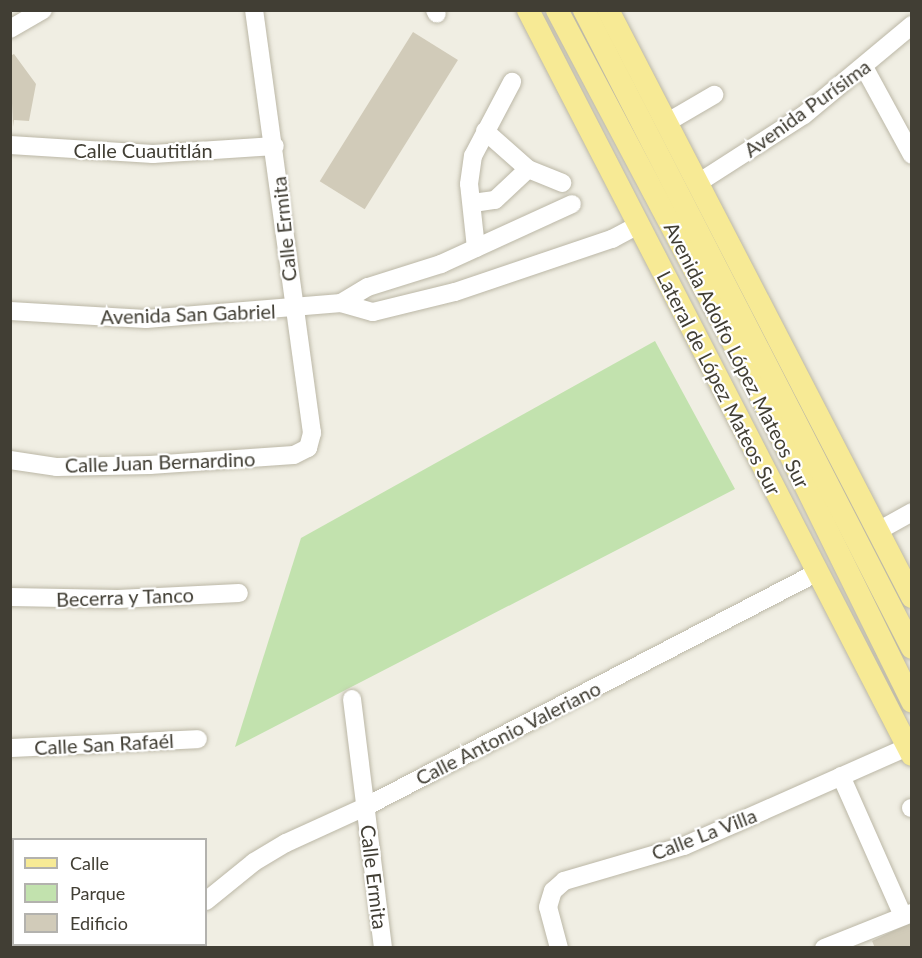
<!DOCTYPE html>
<html>
<head>
<meta charset="utf-8">
<style>
  body { margin:0 }
  #map { position:relative; width:922px; height:958px; overflow:hidden; background:#f0eee3; font-family:Lato,sans-serif }
  div>[style] { position:absolute }
  .green>* { inset:0; background:#c2e2ae }
  .building>* { inset:0; background:#d1cbb9; transform-origin:0 0 }
  .roads { filter:drop-shadow(0 0 2px #bbb7a6) drop-shadow(0 0 2px #bbb7a6) }
  .minor>* { height:18px; margin:-9px; padding:0 9px; transform-origin:9px; border-radius:9px; background:#fff }
  .major>* { height:22px; margin:-11px; padding:0 11px; transform-origin:11px; border-radius:11px; background:#f7ea95 }
  span { translate:-50% -50%; white-space:nowrap; text-align:center; line-height:1.15; -webkit-text-stroke:4.5px #fff; paint-order:stroke }
  .street-label { font-size:20px; color:#413e34 }
  .frame { position:absolute; inset:0; border:12px solid #413e34; pointer-events:none }
  .legend { position:absolute; left:12px; top:838px; width:195px; height:108px; box-sizing:border-box; background:#fff; border:2px solid #b3b2ae; margin:0; padding:8px 10px; list-style:none; font-size:18px; color:#413e34 }
  .legend li { display:flex; align-items:center; gap:12px; height:30px }
  .legend b { width:30px; border:2px solid #b3b2ae }
</style>
</head>
<body>
<div id="map">
  <div class="green">
    <div style="clip-path:polygon(655px 341px,735px 489px,235px 747px,301px 538px)"></div>
  </div>
  <div class="building">
    <div style="left:413px;top:32px;width:53px;height:176px;rotate:32deg"></div>
    <div style="clip-path:polygon(14px 54px,36px 84px,29px 121px,14px 120px,13px 127px,10px 56px)"></div>
    <div style="clip-path:polygon(912px 922px,912px 948px,875px 948px,872px 941px)"></div>
  </div>
  <div class="roads">
    <div class="minor">
      <div style="left:435px;top:10px;width:4px;rotate:63deg"></div>
      <div style="left:10px;top:29px;width:38px;rotate:-30deg"></div>
      <div style="left:864px;top:67px;width:100px;rotate:61.4deg"></div>
      <div style="left:666px;top:123px;width:56px;rotate:-30.3deg"></div>
      <div style="left:485px;top:131px;width:57px;rotate:41.5deg"></div>
      <div style="left:528px;top:169px;width:37px;rotate:22deg"></div>
      <div style="left:10px;top:145px;width:143px;rotate:3.6deg"></div>
      <div style="left:153px;top:154px;width:122px;rotate:-3.8deg"></div>
      <div style="left:698px;top:183px;width:126px;rotate:-32.7deg"></div>
      <div style="left:804px;top:115px;width:141px;rotate:-39.8deg"></div>
      <div style="left:480px;top:202px;width:15px;rotate:-8deg"></div>
      <div style="left:495px;top:200px;width:45px;rotate:-43.2deg"></div>
      <div style="left:476px;top:248px;width:64px;rotate:-96.2deg"></div>
      <div style="left:469px;top:184px;width:28px;rotate:-82deg"></div>
      <div style="left:473px;top:156px;width:84px;rotate:-62.2deg"></div>
      <div style="left:341px;top:303px;width:33px;rotate:16deg"></div>
      <div style="left:373px;top:312px;width:84px;rotate:-13.7deg"></div>
      <div style="left:455px;top:292px;width:166px;rotate:-18.7deg"></div>
      <div style="left:612px;top:239px;width:30px;rotate:-28deg"></div>
      <div style="left:10px;top:311px;width:136px;rotate:3.4deg"></div>
      <div style="left:146px;top:319px;width:196px;rotate:-4.7deg"></div>
      <div style="left:341px;top:303px;width:31px;rotate:-31deg"></div>
      <div style="left:368px;top:287px;width:77px;rotate:-17.5deg"></div>
      <div style="left:441px;top:264px;width:144px;rotate:-24.6deg"></div>
      <div style="left:10px;top:460px;width:48px;rotate:8.5deg"></div>
      <div style="left:57px;top:467px;width:93px;rotate:-1.2deg"></div>
      <div style="left:150px;top:465px;width:144px;rotate:-4deg"></div>
      <div style="left:294px;top:455px;width:16px;rotate:-27deg"></div>
      <div style="left:308px;top:448px;width:16px;rotate:-75deg"></div>
      <div style="left:312px;top:433px;width:427px;rotate:-97.8deg"></div>
      <div style="left:878px;top:531px;width:39px;rotate:-29deg"></div>
      <div style="left:10px;top:597px;width:108px;rotate:1.1deg"></div>
      <div style="left:118px;top:599px;width:121px;rotate:-2.8deg"></div>
      <div style="left:352px;top:699px;width:251px;rotate:82.9deg"></div>
      <div style="left:10px;top:748px;width:188px;rotate:-2.7deg"></div>
      <div style="left:841px;top:776px;width:153px;rotate:66.1deg"></div>
      <div style="left:911px;top:808px;width:1px"></div>
      <div style="left:206px;top:901px;width:62px;rotate:-39.1deg"></div>
      <div style="left:254px;top:862px;width:37px;rotate:-31deg"></div>
      <div style="left:286px;top:843px;width:87px;rotate:-24.5deg"></div>
      <div style="left:365px;top:807px;width:508px;rotate:-27.42deg"></div>
      <div style="left:153px;top:948px;width:6px;rotate:-45deg"></div>
      <div style="left:559px;top:948px;width:42px;rotate:-105deg"></div>
      <div style="left:548px;top:907px;width:17px;rotate:-73deg"></div>
      <div style="left:553px;top:891px;width:15px;rotate:-42deg"></div>
      <div style="left:564px;top:881px;width:125px;rotate:-16.3deg"></div>
      <div style="left:684px;top:846px;width:244px;rotate:-23.9deg"></div>
      <div style="left:824px;top:948px;width:95px;rotate:-21.7deg"></div>
    </div>
    <div class="major">
      <div style="left:528px;top:10px;width:838px;rotate:62.73deg"></div>
      <div style="left:557px;top:10px;width:437px;rotate:62.1deg"></div>
      <div style="left:761px;top:396px;width:341px;rotate:63.7deg"></div>
      <div style="left:584px;top:10px;width:717px;rotate:62.79deg"></div>
      <div style="left:608px;top:10px;width:661px;rotate:62.62deg"></div>
    </div>
  </div>
  <div class="street-label">
    <span style="left:807px;top:108px;rotate:-36deg">Avenida Purísima</span>
    <span style="left:143px;top:150px">Calle Cuautitlán</span>
    <span style="left:284px;top:229px;rotate:-96deg">Calle Ermita</span>
    <span style="left:188px;top:314px;rotate:-2deg">Avenida San Gabriel</span>
    <span style="left:737px;top:355px;rotate:63deg">Avenida Adolfo López Mateos Sur</span>
    <span style="left:719px;top:383px;rotate:63deg">Lateral de López Mateos Sur</span>
    <span style="left:160px;top:462px;rotate:-2deg">Calle Juan Bernardino</span>
    <span style="left:125px;top:597px;rotate:-2deg">Becerra y Tanco</span>
    <span style="left:508px;top:733px;rotate:-27deg">Calle Antonio Valeriano</span>
    <span style="left:104px;top:744px;rotate:-3deg">Calle San Rafaél</span>
    <span style="left:704px;top:834px;rotate:-21deg">Calle La Villa</span>
    <span style="left:374px;top:877px;rotate:83deg">Calle Ermita</span>
  </div>
  <div class="frame"></div>
  <ul class="legend">
  <li><b style="height:8px;background:#f7ea95"></b>Calle</li>
  <li><b style="height:16px;background:#c2e2ae"></b>Parque</li>
  <li><b style="height:16px;background:#d1cbb9"></b>Edificio</li>
  </ul>
</div>
</body>
</html>
